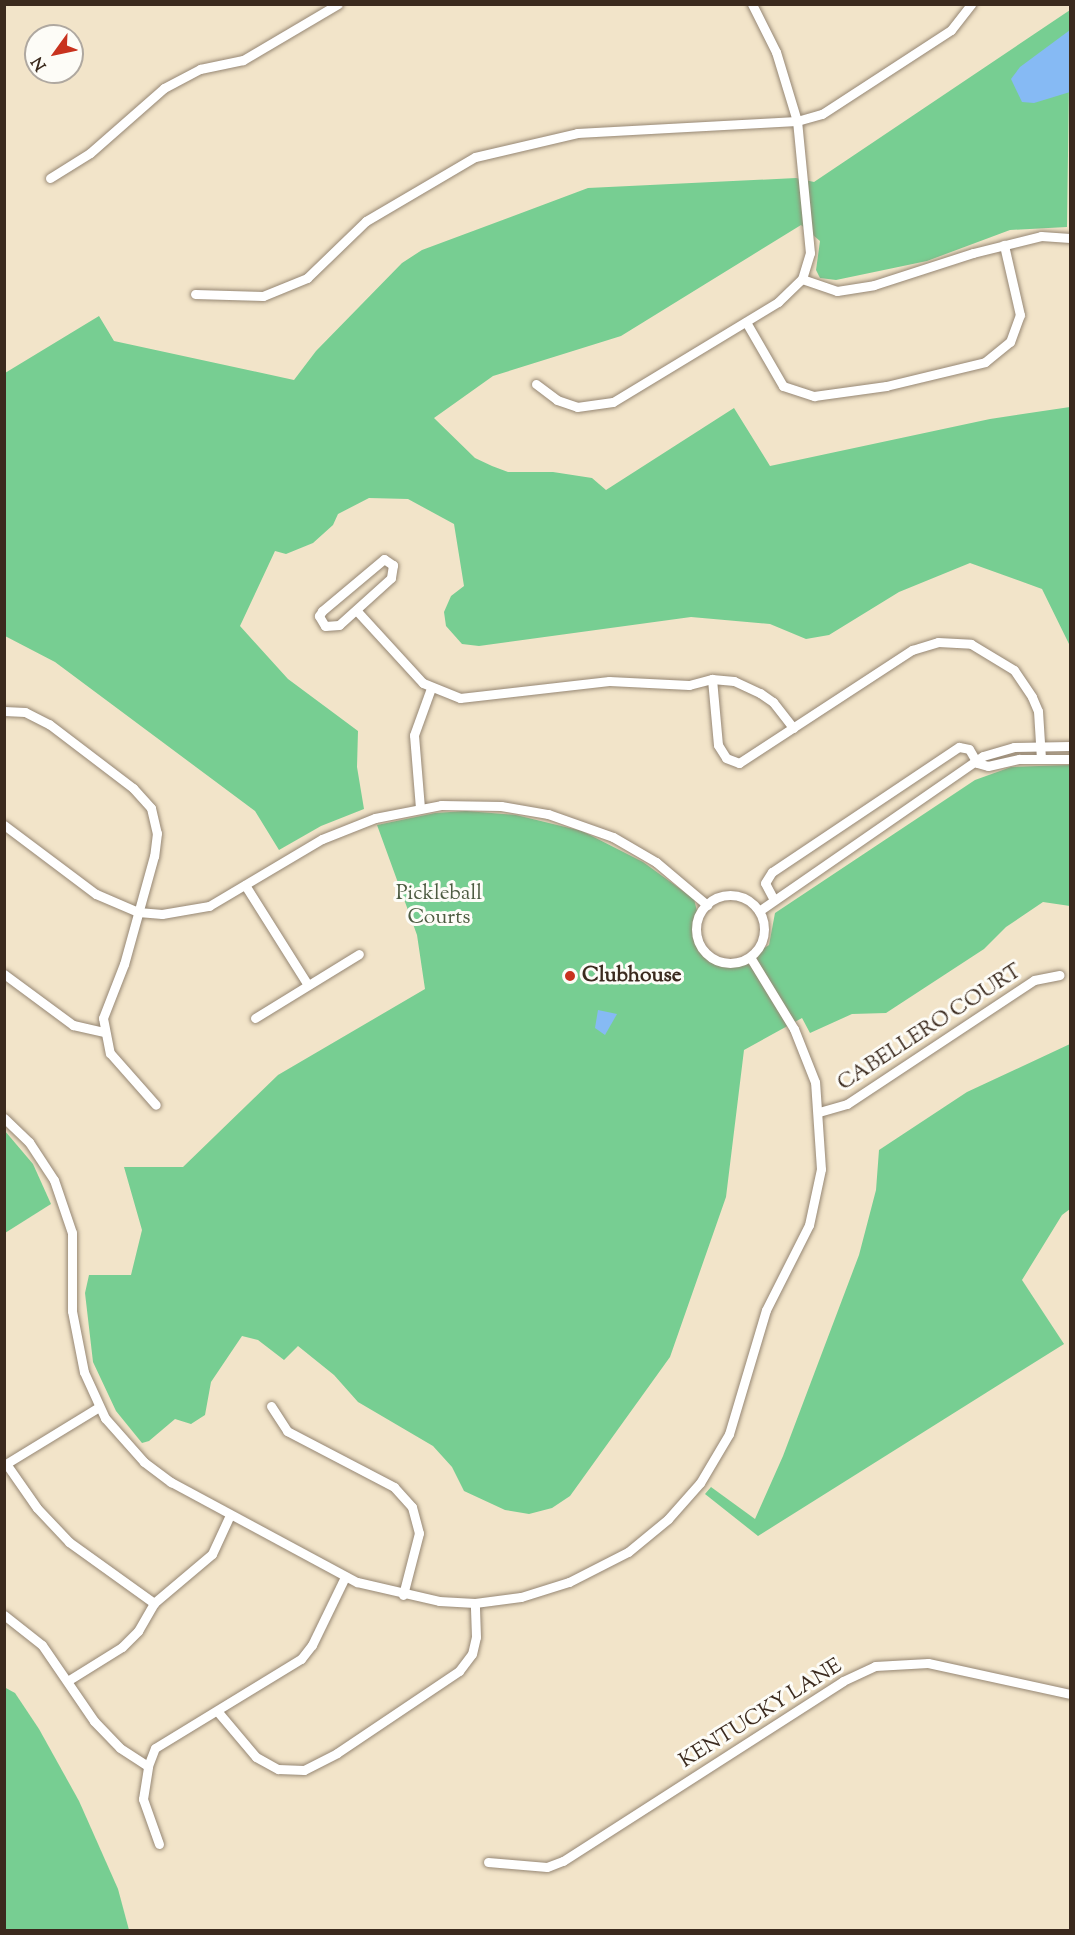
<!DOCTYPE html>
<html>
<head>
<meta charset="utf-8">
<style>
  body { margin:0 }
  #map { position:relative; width:1075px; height:1935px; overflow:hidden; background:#f2e4c9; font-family:"Sorts Mill Goudy",serif }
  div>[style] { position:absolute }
  .green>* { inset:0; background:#77ce92 }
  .water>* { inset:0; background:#86baf4 }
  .roads { filter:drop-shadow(0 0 2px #968774) drop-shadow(0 0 2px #968774) }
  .minor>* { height:9px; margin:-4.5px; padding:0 4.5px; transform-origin:4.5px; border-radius:4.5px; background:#fff }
  .minor>.ring { margin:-4.5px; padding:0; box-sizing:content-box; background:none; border:9px solid #fff; border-radius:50% }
  .dots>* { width:16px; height:16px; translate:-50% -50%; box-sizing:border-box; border:3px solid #fdfcf7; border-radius:50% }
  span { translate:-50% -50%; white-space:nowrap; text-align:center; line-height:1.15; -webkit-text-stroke:6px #fdfcf7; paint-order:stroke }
  .park-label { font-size:21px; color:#4d5b41 }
  .poi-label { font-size:21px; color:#3b2a1e; font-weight:700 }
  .left { translate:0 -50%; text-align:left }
  .street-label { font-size:21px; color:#3b2a1e }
  .frame { position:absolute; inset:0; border:6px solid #3b2a1e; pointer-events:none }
  .north { position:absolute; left:24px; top:24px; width:60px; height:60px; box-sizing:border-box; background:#fdfcf7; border:2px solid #afa8a0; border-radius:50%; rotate:237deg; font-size:16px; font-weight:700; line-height:24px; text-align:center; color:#3b2a1e }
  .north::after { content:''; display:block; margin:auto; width:21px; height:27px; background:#c8321e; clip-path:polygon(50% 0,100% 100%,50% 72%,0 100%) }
</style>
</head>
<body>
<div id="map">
  <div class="green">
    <div style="clip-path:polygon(1070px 10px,1067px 227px,1010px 230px,927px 261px,836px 280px,820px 278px,816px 270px,820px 241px,801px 225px,621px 336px,493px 376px,434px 418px,475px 458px,492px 466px,508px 472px,553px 472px,592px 478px,606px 490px,734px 408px,770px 466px,990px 419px,1070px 407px,1070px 646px,1042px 589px,970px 563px,899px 592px,829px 635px,806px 639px,770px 624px,691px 617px,479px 646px,462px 644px,446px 626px,444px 612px,451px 596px,464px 586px,454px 524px,408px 499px,369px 498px,338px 514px,333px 525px,313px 543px,286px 554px,275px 551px,240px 626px,288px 679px,358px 731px,357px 767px,364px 809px,321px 826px,279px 850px,255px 811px,55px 662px,5px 636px,5px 373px,99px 316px,114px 341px,294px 380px,316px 351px,402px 263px,422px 250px,588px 188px,796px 178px,814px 182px)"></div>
    <div style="clip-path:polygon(1070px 765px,1070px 906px,1043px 902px,1006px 927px,984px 949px,886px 1013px,852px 1014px,810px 1033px,802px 1018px,744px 1050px,726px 1197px,670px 1357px,570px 1496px,552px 1508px,529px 1514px,505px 1510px,464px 1491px,452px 1467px,433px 1446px,358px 1402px,334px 1375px,298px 1346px,284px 1360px,258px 1340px,242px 1336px,211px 1382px,205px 1415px,191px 1424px,175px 1419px,149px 1441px,142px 1443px,116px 1411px,93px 1362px,85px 1293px,89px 1275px,131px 1275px,142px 1230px,124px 1167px,183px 1167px,278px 1075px,425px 989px,417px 935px,377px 825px,435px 813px,466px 811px,516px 815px,582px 831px,643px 862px,694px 899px,697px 911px,692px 931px,699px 952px,718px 965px,737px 966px,769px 945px,775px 913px,975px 780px,1011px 767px)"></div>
    <div style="clip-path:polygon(1070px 1044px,1070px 1209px,1062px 1215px,1022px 1280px,1064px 1344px,758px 1536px,705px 1494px,711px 1487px,755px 1519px,783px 1456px,859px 1255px,876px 1190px,879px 1150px,967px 1092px)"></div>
    <div style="clip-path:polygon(5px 1131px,33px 1164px,51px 1204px,5px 1233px)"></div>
    <div style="clip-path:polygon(4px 1687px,15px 1693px,39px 1729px,79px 1801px,118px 1889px,129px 1930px,5px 1930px)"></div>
  </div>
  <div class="water">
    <div style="clip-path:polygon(1070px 30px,1070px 92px,1034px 103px,1022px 102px,1011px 79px,1020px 67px)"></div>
    <div style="clip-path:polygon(598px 1010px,617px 1014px,605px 1035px,595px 1028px)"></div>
  </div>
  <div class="roads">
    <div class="minor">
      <div style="left:50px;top:178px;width:47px;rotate:-32deg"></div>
      <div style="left:90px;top:153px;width:98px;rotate:-41.3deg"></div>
      <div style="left:164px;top:88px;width:41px;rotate:-27.8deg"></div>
      <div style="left:200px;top:69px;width:44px;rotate:-11.8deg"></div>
      <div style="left:243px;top:60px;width:110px;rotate:-30.5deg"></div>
      <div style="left:802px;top:279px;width:37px;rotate:19deg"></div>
      <div style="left:837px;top:291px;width:37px;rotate:-9deg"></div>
      <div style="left:874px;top:285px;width:104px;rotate:-17.9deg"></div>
      <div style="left:973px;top:253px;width:70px;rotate:-14deg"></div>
      <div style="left:1041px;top:236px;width:29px;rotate:4deg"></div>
      <div style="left:195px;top:294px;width:68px;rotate:1.7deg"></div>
      <div style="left:263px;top:296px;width:48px;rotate:-22.2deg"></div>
      <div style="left:307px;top:278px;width:82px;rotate:-44deg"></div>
      <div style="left:366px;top:221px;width:126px;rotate:-30.4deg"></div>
      <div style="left:475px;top:157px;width:105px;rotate:-13.2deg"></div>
      <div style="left:577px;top:133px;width:220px;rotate:-3.1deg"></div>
      <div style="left:797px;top:121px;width:26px;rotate:-16deg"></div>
      <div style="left:822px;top:114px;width:154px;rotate:-33.1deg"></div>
      <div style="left:951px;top:30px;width:33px;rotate:-52deg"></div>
      <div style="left:746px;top:322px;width:74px;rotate:60deg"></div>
      <div style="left:783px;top:386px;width:33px;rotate:18deg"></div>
      <div style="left:814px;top:396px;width:73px;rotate:-7.9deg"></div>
      <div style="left:886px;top:386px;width:102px;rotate:-13.6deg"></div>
      <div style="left:985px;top:362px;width:32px;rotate:-39deg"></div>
      <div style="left:1010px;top:342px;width:29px;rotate:-70deg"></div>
      <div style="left:1020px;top:315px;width:72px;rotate:-102.9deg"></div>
      <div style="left:536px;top:384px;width:26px;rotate:37deg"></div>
      <div style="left:557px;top:400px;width:21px;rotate:19deg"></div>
      <div style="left:577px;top:407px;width:36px;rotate:-8deg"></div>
      <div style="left:613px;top:402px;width:193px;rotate:-31.2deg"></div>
      <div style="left:778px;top:302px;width:33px;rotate:-44deg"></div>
      <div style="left:802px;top:279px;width:27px;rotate:-73deg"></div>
      <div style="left:810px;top:253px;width:133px;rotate:-95.6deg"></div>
      <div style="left:797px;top:121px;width:72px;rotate:-106.9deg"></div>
      <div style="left:776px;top:52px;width:54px;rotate:-116.6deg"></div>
      <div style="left:384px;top:559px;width:11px;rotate:34deg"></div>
      <div style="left:393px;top:565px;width:13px;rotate:99deg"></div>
      <div style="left:391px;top:578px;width:70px;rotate:137.9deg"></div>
      <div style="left:339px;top:625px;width:14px;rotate:176deg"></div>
      <div style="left:325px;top:626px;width:12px;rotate:-121deg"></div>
      <div style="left:319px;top:616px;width:6px;rotate:-59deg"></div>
      <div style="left:322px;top:611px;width:81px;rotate:-40deg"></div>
      <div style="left:356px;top:610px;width:99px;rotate:47.5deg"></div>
      <div style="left:423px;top:683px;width:40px;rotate:22deg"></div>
      <div style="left:460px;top:698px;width:150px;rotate:-6.5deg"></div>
      <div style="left:609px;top:681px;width:80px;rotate:2.9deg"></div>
      <div style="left:689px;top:685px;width:24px;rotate:-15deg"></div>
      <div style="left:712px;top:679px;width:66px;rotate:84.8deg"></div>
      <div style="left:718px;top:745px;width:15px;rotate:58deg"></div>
      <div style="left:726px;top:758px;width:14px;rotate:21deg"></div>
      <div style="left:739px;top:763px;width:207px;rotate:-33.2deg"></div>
      <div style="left:912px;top:650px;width:27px;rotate:-17deg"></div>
      <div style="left:938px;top:642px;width:33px;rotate:3deg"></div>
      <div style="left:971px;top:644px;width:50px;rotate:31.2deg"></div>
      <div style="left:1014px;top:670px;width:32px;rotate:56deg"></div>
      <div style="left:1032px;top:697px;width:15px;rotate:67deg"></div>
      <div style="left:1038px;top:711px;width:48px;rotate:86.4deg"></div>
      <div style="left:712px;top:679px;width:22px;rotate:5deg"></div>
      <div style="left:734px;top:681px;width:29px;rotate:25deg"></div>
      <div style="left:760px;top:693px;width:16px;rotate:35deg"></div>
      <div style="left:773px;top:702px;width:33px;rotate:52deg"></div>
      <div style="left:4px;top:711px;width:21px;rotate:3deg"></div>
      <div style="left:25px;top:712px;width:27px;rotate:27deg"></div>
      <div style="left:49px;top:724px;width:106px;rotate:37.3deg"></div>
      <div style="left:133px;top:788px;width:27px;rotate:48deg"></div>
      <div style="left:151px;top:808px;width:26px;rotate:77deg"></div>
      <div style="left:157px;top:833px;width:23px;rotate:97deg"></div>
      <div style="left:154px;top:856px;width:112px;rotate:105.5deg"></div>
      <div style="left:124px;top:964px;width:58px;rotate:111.3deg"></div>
      <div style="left:103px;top:1018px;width:36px;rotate:79deg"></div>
      <div style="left:110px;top:1053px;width:69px;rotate:48.5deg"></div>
      <div style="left:977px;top:763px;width:11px;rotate:15deg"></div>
      <div style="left:988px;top:766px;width:32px;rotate:-13deg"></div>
      <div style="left:1019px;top:759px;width:51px"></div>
      <div style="left:420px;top:808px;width:73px;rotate:-94.7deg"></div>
      <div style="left:414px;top:735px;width:50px;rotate:-70.1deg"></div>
      <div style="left:4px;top:825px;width:115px;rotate:36.9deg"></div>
      <div style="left:96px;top:894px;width:46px;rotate:23.2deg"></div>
      <div style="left:138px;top:912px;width:24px;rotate:5deg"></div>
      <div style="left:162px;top:914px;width:48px;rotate:-9.7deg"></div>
      <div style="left:209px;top:906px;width:131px;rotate:-30.7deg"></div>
      <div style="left:322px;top:839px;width:57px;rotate:-21.6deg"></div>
      <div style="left:375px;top:818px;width:67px;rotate:-11.1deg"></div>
      <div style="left:441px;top:805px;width:60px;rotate:1deg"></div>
      <div style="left:501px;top:806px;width:48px;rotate:9.7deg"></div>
      <div style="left:548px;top:814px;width:69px;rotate:19.5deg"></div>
      <div style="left:613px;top:837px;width:50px;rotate:30.2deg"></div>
      <div style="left:656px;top:862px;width:67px;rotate:40.1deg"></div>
      <div style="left:245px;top:885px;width:118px;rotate:57.8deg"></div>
      <div class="ring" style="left:696px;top:895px;width:59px;height:59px"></div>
      <div style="left:774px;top:900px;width:19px;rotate:-118deg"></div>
      <div style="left:765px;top:883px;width:13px;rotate:-58deg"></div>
      <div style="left:772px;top:872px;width:225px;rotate:-33.8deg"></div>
      <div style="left:959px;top:747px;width:10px;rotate:11deg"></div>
      <div style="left:969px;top:749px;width:16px;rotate:60deg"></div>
      <div style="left:759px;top:911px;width:272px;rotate:-34.7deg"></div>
      <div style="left:983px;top:756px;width:32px;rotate:-16deg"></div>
      <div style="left:1014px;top:747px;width:56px;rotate:-1deg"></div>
      <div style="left:4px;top:974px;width:86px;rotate:36.5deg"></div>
      <div style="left:73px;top:1025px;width:31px;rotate:13deg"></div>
      <div style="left:255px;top:1018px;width:122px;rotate:-31.6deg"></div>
      <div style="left:819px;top:1112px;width:29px;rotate:-16deg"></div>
      <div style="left:847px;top:1104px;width:224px;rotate:-33.5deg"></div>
      <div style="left:1034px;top:980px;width:26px;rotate:-11deg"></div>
      <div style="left:4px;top:1118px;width:35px;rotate:44deg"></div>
      <div style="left:29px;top:1142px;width:45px;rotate:56.7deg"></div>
      <div style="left:54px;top:1180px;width:56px;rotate:71.2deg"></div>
      <div style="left:72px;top:1233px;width:78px;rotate:90deg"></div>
      <div style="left:72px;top:1311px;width:62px;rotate:78.9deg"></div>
      <div style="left:84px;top:1372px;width:51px;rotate:65.5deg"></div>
      <div style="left:105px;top:1418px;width:59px;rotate:48.4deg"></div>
      <div style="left:144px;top:1462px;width:34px;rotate:37deg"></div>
      <div style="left:171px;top:1482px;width:211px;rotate:28.3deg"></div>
      <div style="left:357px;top:1582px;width:84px;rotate:13deg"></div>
      <div style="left:439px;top:1601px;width:36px;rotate:3deg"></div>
      <div style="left:475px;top:1603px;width:46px;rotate:-7.4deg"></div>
      <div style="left:521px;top:1597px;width:50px;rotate:-17.4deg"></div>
      <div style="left:569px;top:1582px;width:66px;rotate:-27deg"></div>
      <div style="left:628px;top:1552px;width:52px;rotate:-39.5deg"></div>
      <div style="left:668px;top:1519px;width:48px;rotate:-48.4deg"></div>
      <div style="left:700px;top:1483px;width:57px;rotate:-59.4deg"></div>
      <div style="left:729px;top:1434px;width:129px;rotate:-73.4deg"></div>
      <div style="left:766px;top:1310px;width:95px;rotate:-63.2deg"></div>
      <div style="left:809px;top:1225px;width:57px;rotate:-77.9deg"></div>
      <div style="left:821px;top:1169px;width:87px;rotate:-93.9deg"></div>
      <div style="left:815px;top:1082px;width:57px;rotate:-111.6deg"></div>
      <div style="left:794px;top:1029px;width:84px;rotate:-121.4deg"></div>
      <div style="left:271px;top:1406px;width:30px;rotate:57deg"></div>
      <div style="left:287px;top:1431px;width:121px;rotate:27.6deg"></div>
      <div style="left:394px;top:1487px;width:27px;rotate:48deg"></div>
      <div style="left:412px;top:1507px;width:27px;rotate:75deg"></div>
      <div style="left:419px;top:1533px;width:64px;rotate:104.5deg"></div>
      <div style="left:4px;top:1465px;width:111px;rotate:-31.4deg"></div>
      <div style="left:7px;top:1465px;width:52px;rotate:55.1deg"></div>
      <div style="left:37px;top:1508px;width:47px;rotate:46.7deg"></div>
      <div style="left:69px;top:1542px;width:105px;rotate:35.7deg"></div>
      <div style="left:4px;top:1615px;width:48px;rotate:38.3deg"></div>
      <div style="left:42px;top:1645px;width:92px;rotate:55.6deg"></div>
      <div style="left:94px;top:1721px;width:37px;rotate:46deg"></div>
      <div style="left:120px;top:1748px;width:33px;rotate:33deg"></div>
      <div style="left:69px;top:1680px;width:62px;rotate:-31.9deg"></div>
      <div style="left:122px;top:1647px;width:23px;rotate:-45deg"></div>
      <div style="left:138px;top:1631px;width:32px;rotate:-60deg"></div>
      <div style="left:154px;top:1603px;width:76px;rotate:-40.2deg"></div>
      <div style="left:212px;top:1554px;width:43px;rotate:-65.2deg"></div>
      <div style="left:218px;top:1712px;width:59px;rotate:49.8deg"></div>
      <div style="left:256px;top:1757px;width:25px;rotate:29deg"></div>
      <div style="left:278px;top:1769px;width:26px;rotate:2deg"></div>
      <div style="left:304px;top:1770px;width:37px;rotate:-27deg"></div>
      <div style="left:337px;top:1753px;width:147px;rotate:-33.9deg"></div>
      <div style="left:459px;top:1671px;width:21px;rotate:-53deg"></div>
      <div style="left:472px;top:1654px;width:17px;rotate:-77deg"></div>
      <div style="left:476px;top:1637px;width:34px;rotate:-92deg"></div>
      <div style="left:159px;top:1844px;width:48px;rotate:-109.6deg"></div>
      <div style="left:143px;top:1799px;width:33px;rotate:-81deg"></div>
      <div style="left:148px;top:1766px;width:19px;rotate:-69deg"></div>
      <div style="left:155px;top:1748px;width:171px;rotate:-31.4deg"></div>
      <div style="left:301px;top:1659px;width:18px;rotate:-52deg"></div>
      <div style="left:312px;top:1645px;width:76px;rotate:-64.1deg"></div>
      <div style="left:488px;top:1862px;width:59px;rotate:4.8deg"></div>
      <div style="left:547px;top:1867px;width:17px;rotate:-21deg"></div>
      <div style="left:563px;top:1861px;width:333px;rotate:-32.7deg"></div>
      <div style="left:843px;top:1681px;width:35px;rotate:-25deg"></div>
      <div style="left:875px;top:1666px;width:53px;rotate:-3.2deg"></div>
      <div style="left:928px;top:1663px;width:145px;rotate:12.3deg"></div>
    </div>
  </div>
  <div class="dots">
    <div style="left:570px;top:976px;background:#c8321e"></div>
  </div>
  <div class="park-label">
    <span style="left:439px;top:906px">Pickleball<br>Courts</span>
  </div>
  <div class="poi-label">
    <span class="left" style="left:582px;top:976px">Clubhouse</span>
  </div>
  <div class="street-label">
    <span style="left:930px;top:1028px;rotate:-33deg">CABELLERO COURT</span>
    <span style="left:761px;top:1714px;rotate:-32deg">KENTUCKY LANE</span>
  </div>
  <div class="frame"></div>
  <div class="north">N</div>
</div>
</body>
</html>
